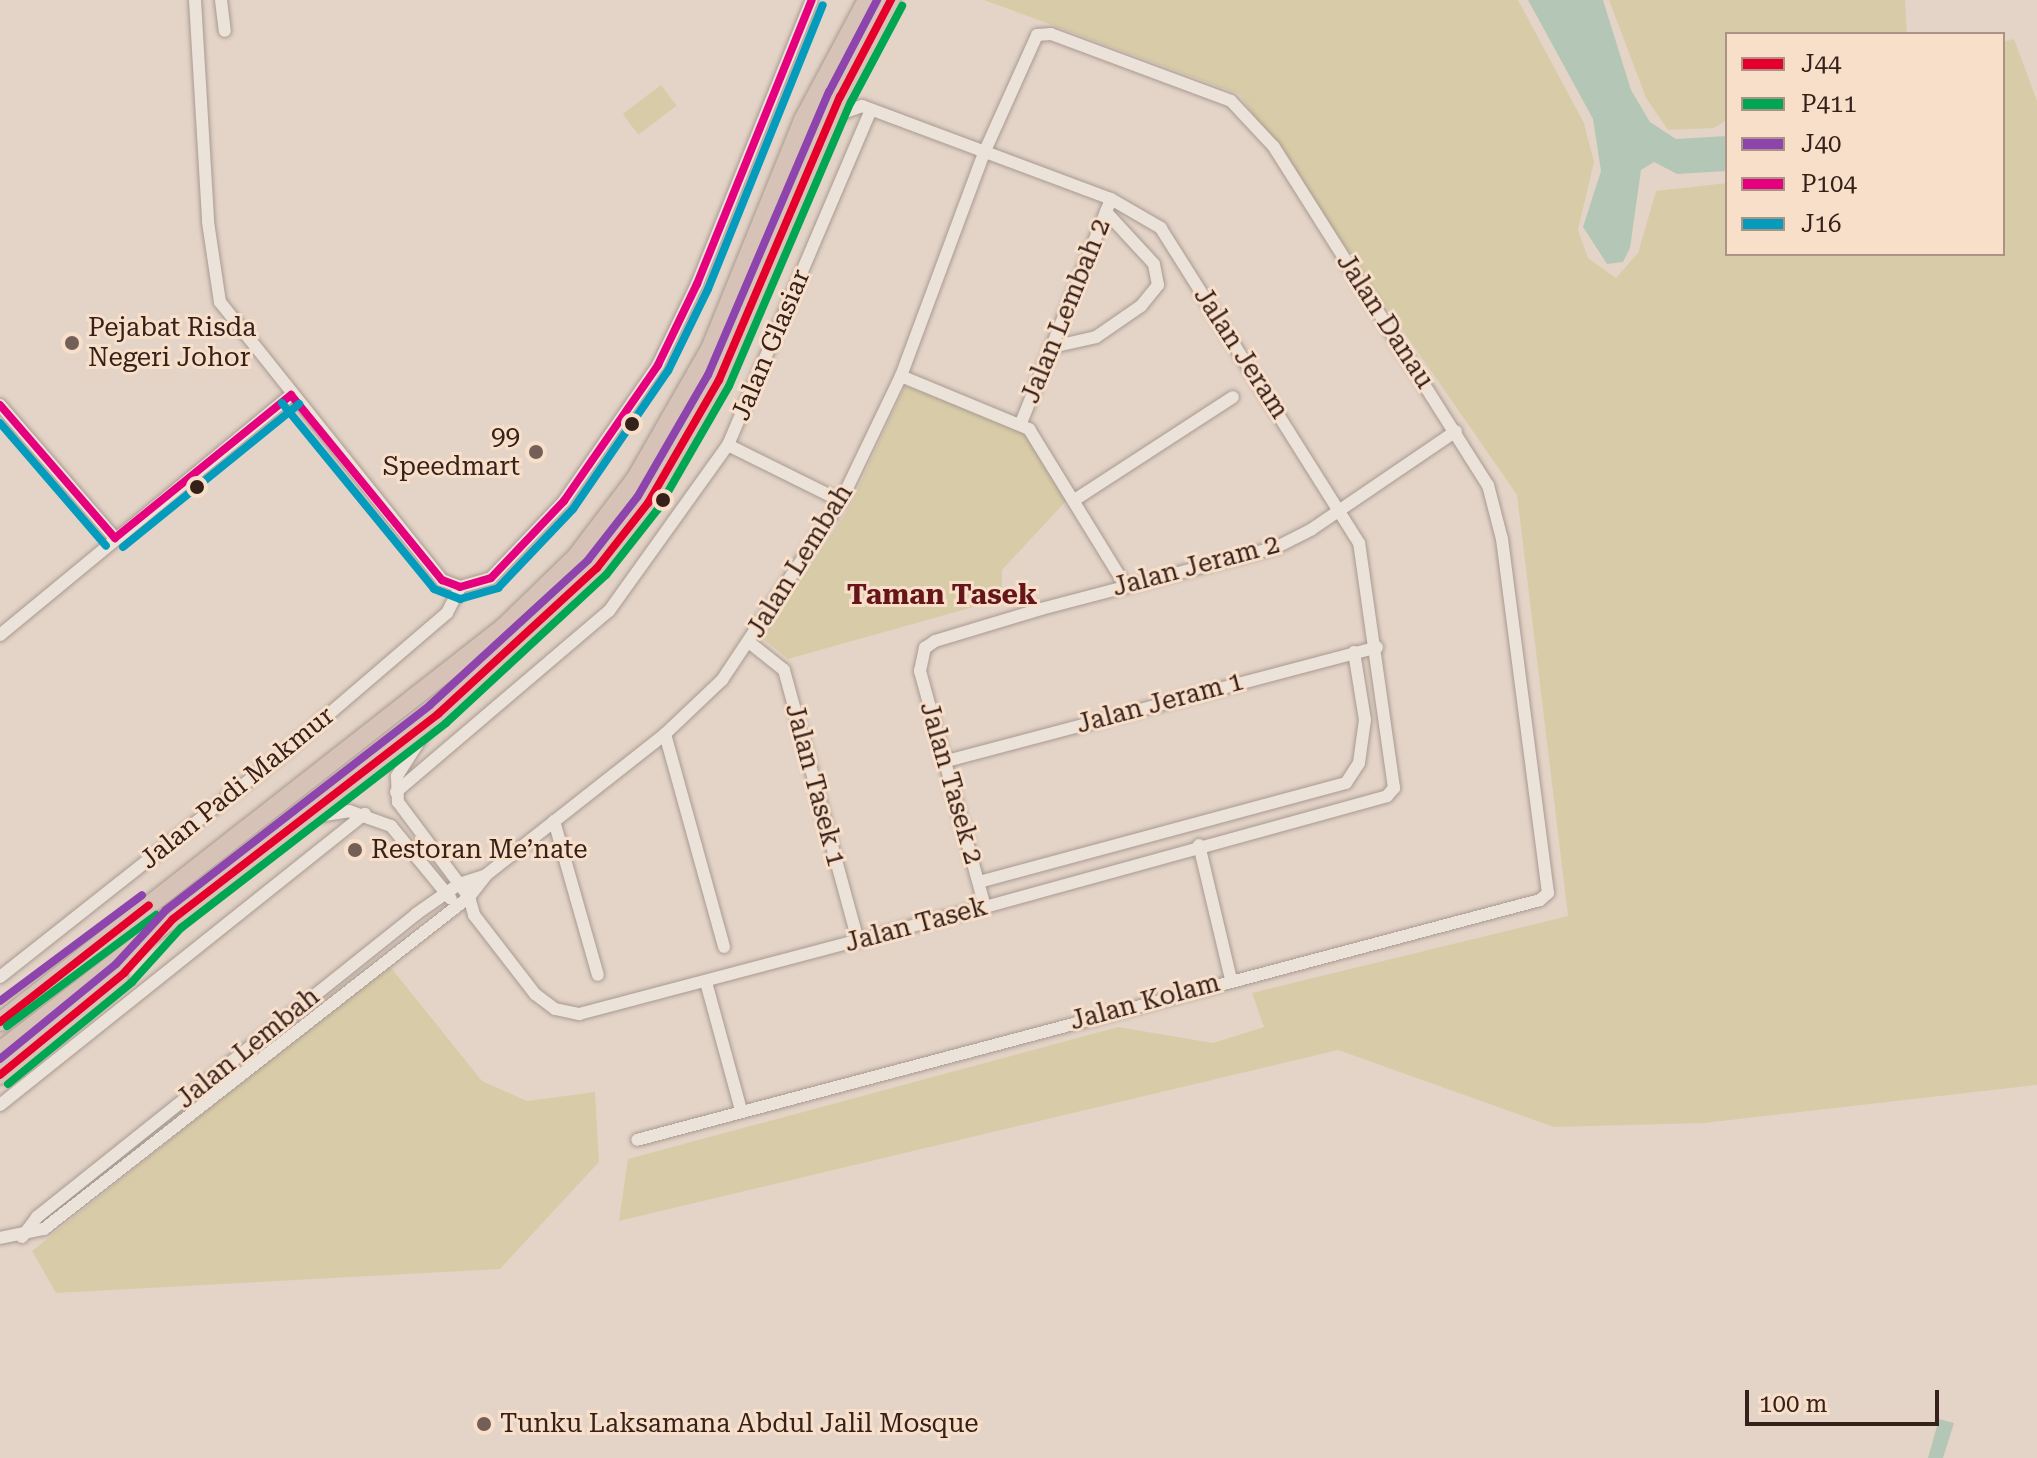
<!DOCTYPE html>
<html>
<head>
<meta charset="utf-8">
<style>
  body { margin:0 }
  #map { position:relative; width:2037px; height:1458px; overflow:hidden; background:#e4d4c7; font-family:"Roboto Serif",serif }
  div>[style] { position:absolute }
  .green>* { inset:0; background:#d8cca8; transform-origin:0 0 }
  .water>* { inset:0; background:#b4c7b6 }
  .roads { filter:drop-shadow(0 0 2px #a89a91) drop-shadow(0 0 2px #a89a91) }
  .minor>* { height:12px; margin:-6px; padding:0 6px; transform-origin:6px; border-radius:6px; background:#ebe2da }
  .highway>* { height:18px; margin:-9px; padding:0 9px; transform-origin:9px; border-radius:9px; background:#d7c2b7 }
  .bus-1>* { height:8px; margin:-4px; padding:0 4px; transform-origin:4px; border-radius:4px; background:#e4002b }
  .bus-2>* { height:8px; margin:-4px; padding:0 4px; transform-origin:4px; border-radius:4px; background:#00a651 }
  .bus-3>* { height:8px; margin:-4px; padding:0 4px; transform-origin:4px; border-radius:4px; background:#8e44ad }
  .bus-4>* { height:8px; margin:-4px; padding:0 4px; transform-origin:4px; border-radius:4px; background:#e5007d }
  .bus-5>* { height:8px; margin:-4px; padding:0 4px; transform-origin:4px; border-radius:4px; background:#059bbc }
  .dots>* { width:22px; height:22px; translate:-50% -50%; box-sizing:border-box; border:4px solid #f8dfca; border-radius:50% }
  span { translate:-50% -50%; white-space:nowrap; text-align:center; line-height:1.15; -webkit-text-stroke:6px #f8dfca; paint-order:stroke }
  .street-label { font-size:26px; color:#36201a }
  .poi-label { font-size:26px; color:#36201a }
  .left { translate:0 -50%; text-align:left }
  .right { translate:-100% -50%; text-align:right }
  .neighbourhood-label { font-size:28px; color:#66161a; font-weight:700 }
  .legend { position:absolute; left:1725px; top:32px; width:280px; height:224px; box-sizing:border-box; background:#f8dfca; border:2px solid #aa9384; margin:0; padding:10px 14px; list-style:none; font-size:24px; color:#36201a }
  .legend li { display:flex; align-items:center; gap:16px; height:40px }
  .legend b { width:40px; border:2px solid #aa9384 }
  .scale { position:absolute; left:1745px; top:1390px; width:194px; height:36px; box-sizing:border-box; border:4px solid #36201a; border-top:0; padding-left:10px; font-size:24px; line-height:28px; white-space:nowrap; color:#36201a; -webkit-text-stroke:6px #f8dfca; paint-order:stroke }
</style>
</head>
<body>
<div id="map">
  <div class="green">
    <div style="clip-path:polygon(984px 0,1518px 0,1584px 123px,1594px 162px,1578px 230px,1588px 258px,1616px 278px,1638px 253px,1656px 191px,1727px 183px,1727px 254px,2003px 254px,2003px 42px,2014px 39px,2037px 101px,2037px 1085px,1704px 1123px,1554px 1127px,1338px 1050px,619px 1221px,628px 1159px,1118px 1027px,1213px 1043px,1264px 1027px,1252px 993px,1568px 916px,1517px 495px,1239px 94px)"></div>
    <div style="clip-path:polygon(1609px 0,1905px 0,1907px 34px,1727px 34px,1727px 120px,1714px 128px,1668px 130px,1646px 98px)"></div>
    <div style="left:661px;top:85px;width:26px;height:48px;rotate:53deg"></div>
    <div style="clip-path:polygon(905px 386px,1022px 429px,1067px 500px,1002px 570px,1002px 599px,788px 659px,762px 638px,848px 510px)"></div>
    <div style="clip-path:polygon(388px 964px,482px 1081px,527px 1101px,595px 1092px,599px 1162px,500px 1269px,56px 1293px,32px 1251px)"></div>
  </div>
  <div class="water">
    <div style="clip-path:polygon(1528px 0,1603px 0,1631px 90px,1650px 122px,1676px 139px,1727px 136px,1727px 171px,1677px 174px,1654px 162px,1641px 170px,1630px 248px,1623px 262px,1607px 264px,1583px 227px,1601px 171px,1593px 119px)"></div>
    <div style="clip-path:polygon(1939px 1419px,1954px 1423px,1943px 1458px,1928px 1458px)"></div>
  </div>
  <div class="roads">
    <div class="minor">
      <div style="left:195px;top:0;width:222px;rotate:86.6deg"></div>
      <div style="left:208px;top:222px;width:81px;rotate:81.5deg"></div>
      <div style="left:220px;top:302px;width:356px;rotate:51.4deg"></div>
      <div style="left:442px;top:580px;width:19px;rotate:21deg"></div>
      <div style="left:460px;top:587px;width:32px;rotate:-16deg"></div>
      <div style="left:491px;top:578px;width:106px;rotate:-46.5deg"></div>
      <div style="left:564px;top:501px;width:165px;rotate:-55.3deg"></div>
      <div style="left:658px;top:365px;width:90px;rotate:-64.3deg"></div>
      <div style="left:697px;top:284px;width:306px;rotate:-68deg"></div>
      <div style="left:221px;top:0;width:31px;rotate:83deg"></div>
      <div style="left:1052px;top:347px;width:45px;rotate:-12.8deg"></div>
      <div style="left:1096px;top:337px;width:55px;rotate:-34.6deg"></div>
      <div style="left:1141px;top:306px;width:27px;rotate:-51deg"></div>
      <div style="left:1158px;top:285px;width:21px;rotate:-101deg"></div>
      <div style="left:1154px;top:264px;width:71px;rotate:-132.7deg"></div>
      <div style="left:901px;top:376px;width:139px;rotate:22.5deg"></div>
      <div style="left:1029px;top:429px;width:183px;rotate:58.4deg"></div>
      <div style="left:0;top:405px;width:176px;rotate:49.2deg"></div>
      <div style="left:1021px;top:423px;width:241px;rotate:-68.1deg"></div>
      <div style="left:728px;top:445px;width:126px;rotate:26.4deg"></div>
      <div style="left:1076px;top:499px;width:187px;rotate:-33deg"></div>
      <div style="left:0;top:635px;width:377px;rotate:-39.5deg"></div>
      <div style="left:750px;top:643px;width:43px;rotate:38.5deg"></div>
      <div style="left:784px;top:670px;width:281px;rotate:74.7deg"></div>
      <div style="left:427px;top:729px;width:56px;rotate:122.6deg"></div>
      <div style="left:397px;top:776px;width:26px;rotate:88deg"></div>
      <div style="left:398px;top:802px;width:119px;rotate:53.2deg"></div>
      <div style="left:469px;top:897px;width:19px;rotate:74deg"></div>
      <div style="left:474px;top:915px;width:100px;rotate:52.3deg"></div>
      <div style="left:535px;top:994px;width:25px;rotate:37deg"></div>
      <div style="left:555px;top:1009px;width:25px;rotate:12deg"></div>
      <div style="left:579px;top:1014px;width:420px;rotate:-14.8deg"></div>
      <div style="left:985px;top:907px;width:417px;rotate:-15.4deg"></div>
      <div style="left:1387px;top:796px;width:11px;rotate:-49deg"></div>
      <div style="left:1394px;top:788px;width:247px;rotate:-98.1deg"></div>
      <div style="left:1359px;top:543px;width:372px;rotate:-122.2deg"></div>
      <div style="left:1161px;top:228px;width:58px;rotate:-149.9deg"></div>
      <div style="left:1111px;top:199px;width:266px;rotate:-159.5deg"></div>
      <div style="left:862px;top:106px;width:32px;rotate:160deg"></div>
      <div style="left:665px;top:734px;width:221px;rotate:74.5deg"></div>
      <div style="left:943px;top:762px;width:449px;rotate:-14.8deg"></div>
      <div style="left:396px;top:792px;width:280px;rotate:-40.4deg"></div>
      <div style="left:609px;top:611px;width:204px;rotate:-54.4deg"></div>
      <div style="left:728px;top:445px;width:364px;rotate:-66.9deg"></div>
      <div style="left:312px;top:817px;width:37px;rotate:-9deg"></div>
      <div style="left:349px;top:811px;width:45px;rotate:19.7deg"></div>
      <div style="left:391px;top:826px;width:94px;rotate:50.6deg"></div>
      <div style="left:554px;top:821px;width:160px;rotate:74.1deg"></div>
      <div style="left:1199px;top:845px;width:138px;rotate:76.6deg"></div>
      <div style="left:979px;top:882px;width:380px;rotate:-15.1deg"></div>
      <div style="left:1346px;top:783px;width:24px;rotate:-57deg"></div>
      <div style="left:1359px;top:763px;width:43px;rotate:-82.1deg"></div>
      <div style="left:1365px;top:720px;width:69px;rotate:-99.2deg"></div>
      <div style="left:985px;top:907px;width:245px;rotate:-105.4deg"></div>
      <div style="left:920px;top:671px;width:24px;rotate:-78deg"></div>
      <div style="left:925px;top:648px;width:12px;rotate:-35deg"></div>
      <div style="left:935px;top:641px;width:111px;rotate:-16.8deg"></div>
      <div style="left:1041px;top:609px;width:244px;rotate:-14.7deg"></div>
      <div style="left:1277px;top:547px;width:39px;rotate:-27deg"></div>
      <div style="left:1312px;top:529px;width:174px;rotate:-34.2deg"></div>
      <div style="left:0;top:977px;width:357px;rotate:-38.3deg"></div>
      <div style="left:280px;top:756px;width:220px;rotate:-40.6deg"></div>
      <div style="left:447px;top:613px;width:29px;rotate:-63deg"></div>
      <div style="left:706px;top:982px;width:133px;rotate:74.7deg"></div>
      <div style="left:0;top:1105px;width:467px;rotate:-38.6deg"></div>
      <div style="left:22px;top:1237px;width:25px;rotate:-53deg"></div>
      <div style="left:37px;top:1217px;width:485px;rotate:-38.6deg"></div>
      <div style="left:416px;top:914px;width:52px;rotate:-34.9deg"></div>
      <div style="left:459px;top:884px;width:28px;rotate:-18deg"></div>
      <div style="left:0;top:1238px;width:45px;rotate:-11.6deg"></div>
      <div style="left:44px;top:1229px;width:539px;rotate:-38deg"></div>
      <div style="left:469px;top:897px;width:28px;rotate:-52deg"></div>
      <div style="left:486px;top:875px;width:228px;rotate:-38.2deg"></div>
      <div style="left:665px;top:734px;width:79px;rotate:-43.5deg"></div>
      <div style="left:722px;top:680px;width:215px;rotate:-56.4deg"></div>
      <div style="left:841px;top:501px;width:139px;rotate:-64.4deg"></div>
      <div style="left:901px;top:376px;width:238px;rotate:-69.6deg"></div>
      <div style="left:984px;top:153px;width:129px;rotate:-65.8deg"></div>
      <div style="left:1037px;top:35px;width:14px;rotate:-4deg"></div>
      <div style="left:1051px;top:34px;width:192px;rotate:20.4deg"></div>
      <div style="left:1231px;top:101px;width:63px;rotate:46.9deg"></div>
      <div style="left:1274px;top:147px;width:400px;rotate:57.7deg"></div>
      <div style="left:1488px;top:485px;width:56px;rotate:75.5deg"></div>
      <div style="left:1502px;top:539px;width:357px;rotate:82.6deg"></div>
      <div style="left:1548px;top:893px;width:11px;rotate:139deg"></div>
      <div style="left:1540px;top:900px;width:934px;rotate:165.12deg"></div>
    </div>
    <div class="highway">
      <div style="left:0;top:1022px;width:640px;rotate:-38.09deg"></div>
      <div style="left:504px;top:627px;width:100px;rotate:-44.2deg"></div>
      <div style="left:576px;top:557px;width:99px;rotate:-52.8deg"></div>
      <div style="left:636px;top:478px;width:149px;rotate:-60.2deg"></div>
      <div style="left:710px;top:349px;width:247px;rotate:-67.9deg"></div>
      <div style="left:803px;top:120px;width:136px;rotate:-61.9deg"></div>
      <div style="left:0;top:1051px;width:553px;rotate:-37.57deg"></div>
      <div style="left:438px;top:714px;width:216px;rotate:-42.6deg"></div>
      <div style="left:597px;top:568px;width:83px;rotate:-51.9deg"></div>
      <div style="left:648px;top:503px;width:142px;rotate:-60deg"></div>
      <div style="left:719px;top:380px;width:308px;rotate:-66.9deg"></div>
      <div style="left:840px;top:97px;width:110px;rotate:-62.3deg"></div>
      <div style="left:0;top:1075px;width:154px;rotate:-39.5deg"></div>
    </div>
  </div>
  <div class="bus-1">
    <div style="left:0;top:1022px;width:189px;rotate:-38.1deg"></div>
    <div style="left:0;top:1075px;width:161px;rotate:-39.4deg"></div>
    <div style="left:124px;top:973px;width:73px;rotate:-47.8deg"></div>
    <div style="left:173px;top:919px;width:335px;rotate:-37.7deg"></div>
    <div style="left:438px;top:714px;width:216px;rotate:-42.6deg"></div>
    <div style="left:597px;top:568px;width:83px;rotate:-51.9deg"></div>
    <div style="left:648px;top:503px;width:142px;rotate:-60deg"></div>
    <div style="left:719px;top:380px;width:308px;rotate:-66.9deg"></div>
    <div style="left:840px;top:97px;width:110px;rotate:-62.3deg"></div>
  </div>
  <div class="bus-2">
    <div style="left:7px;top:1026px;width:186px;rotate:-36.7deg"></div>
    <div style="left:8px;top:1084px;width:161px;rotate:-39.4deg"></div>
    <div style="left:132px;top:982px;width:73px;rotate:-47.8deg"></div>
    <div style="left:181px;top:928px;width:335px;rotate:-37.7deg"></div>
    <div style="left:446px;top:723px;width:218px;rotate:-42.8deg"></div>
    <div style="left:606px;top:575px;width:84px;rotate:-51.8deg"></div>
    <div style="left:658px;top:509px;width:142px;rotate:-60deg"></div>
    <div style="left:729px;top:386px;width:309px;rotate:-66.8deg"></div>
    <div style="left:851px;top:102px;width:109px;rotate:-62deg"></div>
  </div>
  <div class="bus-3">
    <div style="left:0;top:1001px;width:177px;rotate:-36.7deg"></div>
    <div style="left:0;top:1059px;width:150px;rotate:-39.3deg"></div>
    <div style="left:116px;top:964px;width:74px;rotate:-47.2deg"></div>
    <div style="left:166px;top:910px;width:334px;rotate:-37.8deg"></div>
    <div style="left:430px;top:705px;width:214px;rotate:-42.5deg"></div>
    <div style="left:588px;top:560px;width:81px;rotate:-52deg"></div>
    <div style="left:638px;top:496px;width:140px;rotate:-60deg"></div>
    <div style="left:708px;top:375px;width:308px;rotate:-66.9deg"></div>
    <div style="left:829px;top:92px;width:104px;rotate:-62.4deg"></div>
  </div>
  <div class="bus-4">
    <div style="left:291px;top:395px;width:239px;rotate:50.8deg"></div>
    <div style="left:442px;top:580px;width:19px;rotate:21deg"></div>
    <div style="left:460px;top:587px;width:32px;rotate:-16deg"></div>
    <div style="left:491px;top:578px;width:106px;rotate:-46.5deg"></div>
    <div style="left:564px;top:501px;width:165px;rotate:-55.3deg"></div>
    <div style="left:658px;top:365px;width:90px;rotate:-64.3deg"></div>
    <div style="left:697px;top:284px;width:306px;rotate:-68deg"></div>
    <div style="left:0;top:405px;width:176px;rotate:49.2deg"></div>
    <div style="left:115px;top:538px;width:227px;rotate:-39.1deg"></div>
  </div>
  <div class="bus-5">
    <div style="left:282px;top:403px;width:240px;rotate:50.7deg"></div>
    <div style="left:434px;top:589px;width:28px;rotate:21deg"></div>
    <div style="left:460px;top:599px;width:40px;rotate:-16deg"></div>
    <div style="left:498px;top:588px;width:109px;rotate:-46.5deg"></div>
    <div style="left:573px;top:509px;width:168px;rotate:-55.5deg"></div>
    <div style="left:668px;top:371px;width:91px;rotate:-64deg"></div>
    <div style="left:708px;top:289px;width:306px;rotate:-68deg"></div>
    <div style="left:0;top:423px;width:162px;rotate:49.2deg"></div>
    <div style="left:123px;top:547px;width:227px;rotate:-39.1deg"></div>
  </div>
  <div class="dots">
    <div style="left:72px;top:343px;background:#735f57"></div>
    <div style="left:632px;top:424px;background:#36201a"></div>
    <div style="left:536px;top:452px;background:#735f57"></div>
    <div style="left:197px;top:487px;background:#36201a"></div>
    <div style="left:663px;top:500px;background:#36201a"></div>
    <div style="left:355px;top:850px;background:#735f57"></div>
    <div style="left:484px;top:1424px;background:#735f57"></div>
  </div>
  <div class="street-label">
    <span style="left:1066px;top:311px;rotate:-68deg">Jalan Lembah 2</span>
    <span style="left:1385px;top:321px;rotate:57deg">Jalan Danau</span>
    <span style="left:771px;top:345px;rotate:-67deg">Jalan Glasiar</span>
    <span style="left:1241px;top:353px;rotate:57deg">Jalan Jeram</span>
    <span style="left:800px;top:561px;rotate:-58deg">Jalan Lembah</span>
    <span style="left:1196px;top:566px;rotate:-15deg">Jalan Jeram 2</span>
    <span style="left:1160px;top:703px;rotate:-15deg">Jalan Jeram 1</span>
    <span style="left:951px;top:783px;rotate:74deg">Jalan Tasek 2</span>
    <span style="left:815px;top:785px;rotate:75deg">Jalan Tasek 1</span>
    <span style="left:237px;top:788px;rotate:-39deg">Jalan Padi Makmur</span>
    <span style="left:916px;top:925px;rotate:-15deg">Jalan Tasek</span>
    <span style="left:1145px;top:1002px;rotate:-15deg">Jalan Kolam</span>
    <span style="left:248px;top:1048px;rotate:-39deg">Jalan Lembah</span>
  </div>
  <div class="poi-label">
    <span class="left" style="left:88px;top:343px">Pejabat Risda<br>Negeri Johor</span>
    <span class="right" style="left:520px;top:452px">99<br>Speedmart</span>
    <span class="left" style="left:371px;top:850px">Restoran Me’nate</span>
    <span class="left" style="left:500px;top:1424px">Tunku Laksamana Abdul Jalil Mosque</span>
  </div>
  <div class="neighbourhood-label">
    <span style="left:942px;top:595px">Taman Tasek</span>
  </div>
  <ul class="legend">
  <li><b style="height:10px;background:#e4002b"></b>J44</li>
  <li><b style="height:10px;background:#00a651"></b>P411</li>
  <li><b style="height:10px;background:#8e44ad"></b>J40</li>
  <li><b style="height:10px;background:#e5007d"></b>P104</li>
  <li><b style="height:10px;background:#059bbc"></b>J16</li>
  </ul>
  <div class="scale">100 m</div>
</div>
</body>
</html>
